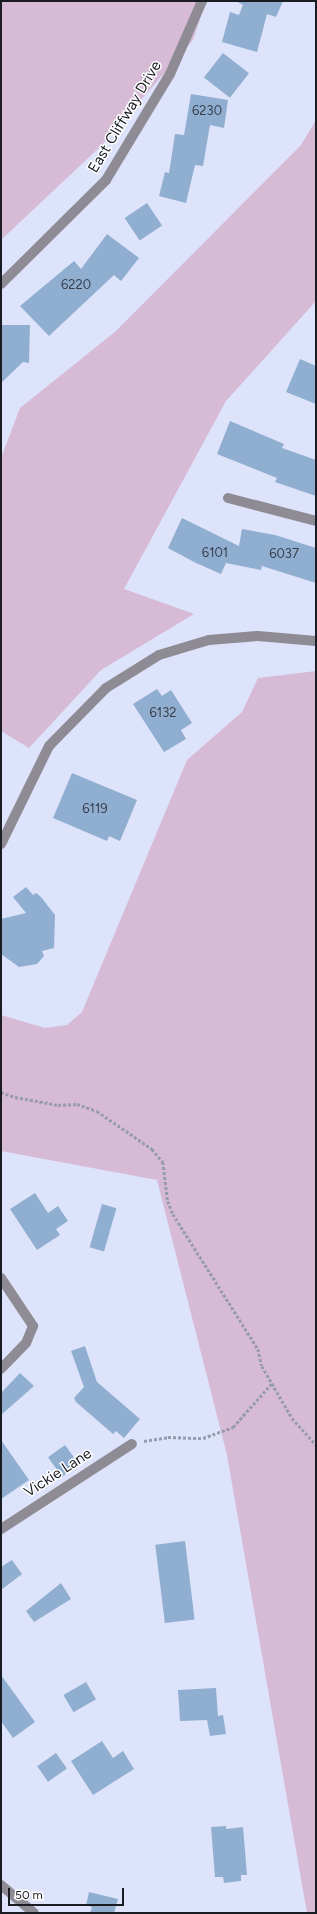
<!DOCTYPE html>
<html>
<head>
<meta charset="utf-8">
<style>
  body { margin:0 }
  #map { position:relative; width:317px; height:1914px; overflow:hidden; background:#dde3fb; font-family:Figtree,sans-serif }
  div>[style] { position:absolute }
  .green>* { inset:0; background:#d6bad6 }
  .building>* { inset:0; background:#90aecf; transform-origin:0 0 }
  .path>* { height:2.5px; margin-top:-1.25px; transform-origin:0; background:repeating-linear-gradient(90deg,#969bad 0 3px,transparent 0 5px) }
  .minor>* { height:10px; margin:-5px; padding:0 5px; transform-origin:5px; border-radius:5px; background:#8f8b95 }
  span { translate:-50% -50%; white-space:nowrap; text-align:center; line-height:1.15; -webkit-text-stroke:3px #fff; paint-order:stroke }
  .number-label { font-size:13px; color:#38404f }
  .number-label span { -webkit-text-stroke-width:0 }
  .street-label { font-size:15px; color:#1a1c24 }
  .frame { position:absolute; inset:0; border:2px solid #1a1c24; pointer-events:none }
  .scale { position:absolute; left:8px; top:1888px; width:116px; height:18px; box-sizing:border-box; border:2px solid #1a1c24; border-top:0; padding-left:5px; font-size:12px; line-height:14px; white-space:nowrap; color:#1a1c24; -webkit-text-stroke:3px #fff; paint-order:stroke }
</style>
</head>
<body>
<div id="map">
  <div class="green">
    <div style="clip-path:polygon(1px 1px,206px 1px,193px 40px,102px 145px,1px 240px)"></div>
    <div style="clip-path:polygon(316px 120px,316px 301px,226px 401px,124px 589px,194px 614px,101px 670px,29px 748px,1px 731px,1px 458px,20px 408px,116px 331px,301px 145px)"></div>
    <div style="clip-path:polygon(316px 671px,316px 1913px,307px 1913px,227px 1455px,157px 1180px,1px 1151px,1px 1015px,45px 1028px,67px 1025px,82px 1012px,187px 760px,242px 712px,258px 678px)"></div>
  </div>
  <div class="building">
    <div style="clip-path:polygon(236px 1px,283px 1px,276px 17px,267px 14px,257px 52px,222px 42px,230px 12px,239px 15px,243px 5px)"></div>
    <div style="left:223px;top:53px;width:33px;height:31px;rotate:38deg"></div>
    <div style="clip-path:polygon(191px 94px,228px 100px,224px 128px,210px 125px,203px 166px,195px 165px,186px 203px,159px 196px,165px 172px,169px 173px,175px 134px,184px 135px)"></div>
    <div style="left:147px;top:203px;width:27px;height:27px;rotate:56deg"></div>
    <div style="clip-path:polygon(107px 234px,139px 258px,121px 281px,114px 275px,49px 336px,20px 306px,74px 261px,81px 269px)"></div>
    <div style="clip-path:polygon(1px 325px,30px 325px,29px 363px,23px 362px,1px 383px)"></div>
    <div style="clip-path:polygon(300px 359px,316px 366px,316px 404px,286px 392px)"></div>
    <div style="clip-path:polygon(230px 421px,284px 444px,282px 448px,316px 460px,316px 496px,275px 482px,277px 478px,217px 454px)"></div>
    <div style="clip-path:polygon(182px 518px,239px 546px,242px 529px,275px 535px,316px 548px,316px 583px,262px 566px,261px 570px,226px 563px,221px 574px,196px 563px,168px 548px)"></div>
    <div style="clip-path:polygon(157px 689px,162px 696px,171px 690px,192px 723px,181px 730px,186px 739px,164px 752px,133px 704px)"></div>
    <div style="clip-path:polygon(72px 773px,137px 800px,120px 841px,109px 836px,107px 841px,53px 818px)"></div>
    <div style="clip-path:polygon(26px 887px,33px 895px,36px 893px,41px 897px,55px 915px,54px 948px,42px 951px,44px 956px,37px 964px,19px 967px,1px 954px,1px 919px,26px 913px,13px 897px)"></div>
    <div style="clip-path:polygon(35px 1193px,48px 1213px,58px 1206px,68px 1221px,56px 1229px,60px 1235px,37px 1250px,10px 1209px)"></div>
    <div style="left:102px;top:1204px;width:15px;height:45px;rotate:16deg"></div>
    <div style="clip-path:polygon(85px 1346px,97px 1382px,140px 1419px,124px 1438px,116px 1431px,113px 1434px,76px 1402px,74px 1398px,84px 1387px,71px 1351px)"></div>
    <div style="clip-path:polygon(20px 1373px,34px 1386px,1px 1415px,1px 1393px)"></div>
    <div style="clip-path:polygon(1px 1440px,29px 1480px,1px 1499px)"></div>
    <div style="left:65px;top:1445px;width:24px;height:21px;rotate:54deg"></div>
    <div style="left:185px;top:1541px;width:79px;height:30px;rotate:83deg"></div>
    <div style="clip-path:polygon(12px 1560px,22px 1574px,1px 1590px,1px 1567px)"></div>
    <div style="clip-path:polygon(61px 1583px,71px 1599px,34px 1622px,26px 1611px)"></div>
    <div style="clip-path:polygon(1px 1675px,35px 1722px,13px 1738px,1px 1721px)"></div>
    <div style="left:86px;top:1682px;width:20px;height:26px;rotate:60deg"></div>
    <div style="clip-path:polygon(216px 1688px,218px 1716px,223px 1715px,226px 1734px,210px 1736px,207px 1720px,180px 1721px,178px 1690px)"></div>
    <div style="clip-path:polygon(102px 1741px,113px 1758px,123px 1751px,134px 1769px,93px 1795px,71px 1761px)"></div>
    <div style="left:56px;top:1753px;width:19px;height:23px;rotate:55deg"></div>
    <div style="clip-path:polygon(226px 1826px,226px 1829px,243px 1827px,247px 1875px,241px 1875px,241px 1881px,224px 1883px,223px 1877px,215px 1877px,211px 1827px)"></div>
    <div style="clip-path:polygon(89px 1892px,118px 1899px,114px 1913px,90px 1913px,92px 1907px,86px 1905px)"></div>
  </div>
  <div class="path">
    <div style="left:1px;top:1092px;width:15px;rotate:20deg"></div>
    <div style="left:15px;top:1097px;width:44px;rotate:10.5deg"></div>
    <div style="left:58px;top:1105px;width:19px;rotate:-3deg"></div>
    <div style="left:77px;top:1104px;width:21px;rotate:19deg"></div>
    <div style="left:97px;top:1111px;width:67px;rotate:34.6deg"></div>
    <div style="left:152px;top:1149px;width:17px;rotate:50deg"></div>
    <div style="left:163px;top:1162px;width:39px;rotate:83deg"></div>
    <div style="left:168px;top:1201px;width:14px;rotate:69deg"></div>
    <div style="left:173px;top:1214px;width:160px;rotate:57.8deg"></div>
    <div style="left:258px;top:1349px;width:17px;rotate:77deg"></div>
    <div style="left:262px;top:1366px;width:60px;rotate:60deg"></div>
    <div style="left:292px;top:1418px;width:36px;rotate:48deg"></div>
    <div style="left:144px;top:1441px;width:24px;rotate:-9deg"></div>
    <div style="left:168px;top:1437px;width:35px;rotate:2deg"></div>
    <div style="left:203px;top:1438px;width:32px;rotate:-20deg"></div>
    <div style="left:233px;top:1427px;width:59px;rotate:-48.4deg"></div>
  </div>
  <div class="minor">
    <div style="left:1px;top:284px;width:148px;rotate:-44.7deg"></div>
    <div style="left:106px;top:180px;width:124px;rotate:-58.9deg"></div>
    <div style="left:170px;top:74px;width:80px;rotate:-66.3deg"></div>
    <div style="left:228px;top:498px;width:91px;rotate:14.6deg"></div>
    <div style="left:1px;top:844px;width:109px;rotate:-63.9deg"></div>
    <div style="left:49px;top:746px;width:81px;rotate:-45.5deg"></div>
    <div style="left:106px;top:688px;width:62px;rotate:-31.9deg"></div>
    <div style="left:159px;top:655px;width:52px;rotate:-16.7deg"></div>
    <div style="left:209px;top:640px;width:49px;rotate:-4.7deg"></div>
    <div style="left:258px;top:636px;width:58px;rotate:4.9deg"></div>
    <div style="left:1px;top:1278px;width:58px;rotate:56.3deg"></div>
    <div style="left:33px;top:1326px;width:18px;rotate:112deg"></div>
    <div style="left:26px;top:1343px;width:36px;rotate:134deg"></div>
    <div style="left:1px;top:1529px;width:156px;rotate:-33deg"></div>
    <div style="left:1px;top:1885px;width:43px;rotate:40.3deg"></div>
  </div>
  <div class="number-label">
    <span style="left:207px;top:111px">6230</span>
    <span style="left:76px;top:285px">6220</span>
    <span style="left:215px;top:553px">6101</span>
    <span style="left:284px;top:554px">6037</span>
    <span style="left:163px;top:713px">6132</span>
    <span style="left:95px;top:809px">6119</span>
  </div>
  <div class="street-label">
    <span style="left:125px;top:117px;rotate:-59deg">East Cliffway Drive</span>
    <span style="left:58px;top:1473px;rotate:-33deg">Vickie Lane</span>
  </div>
  <div class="frame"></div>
  <div class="scale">50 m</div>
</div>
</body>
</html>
